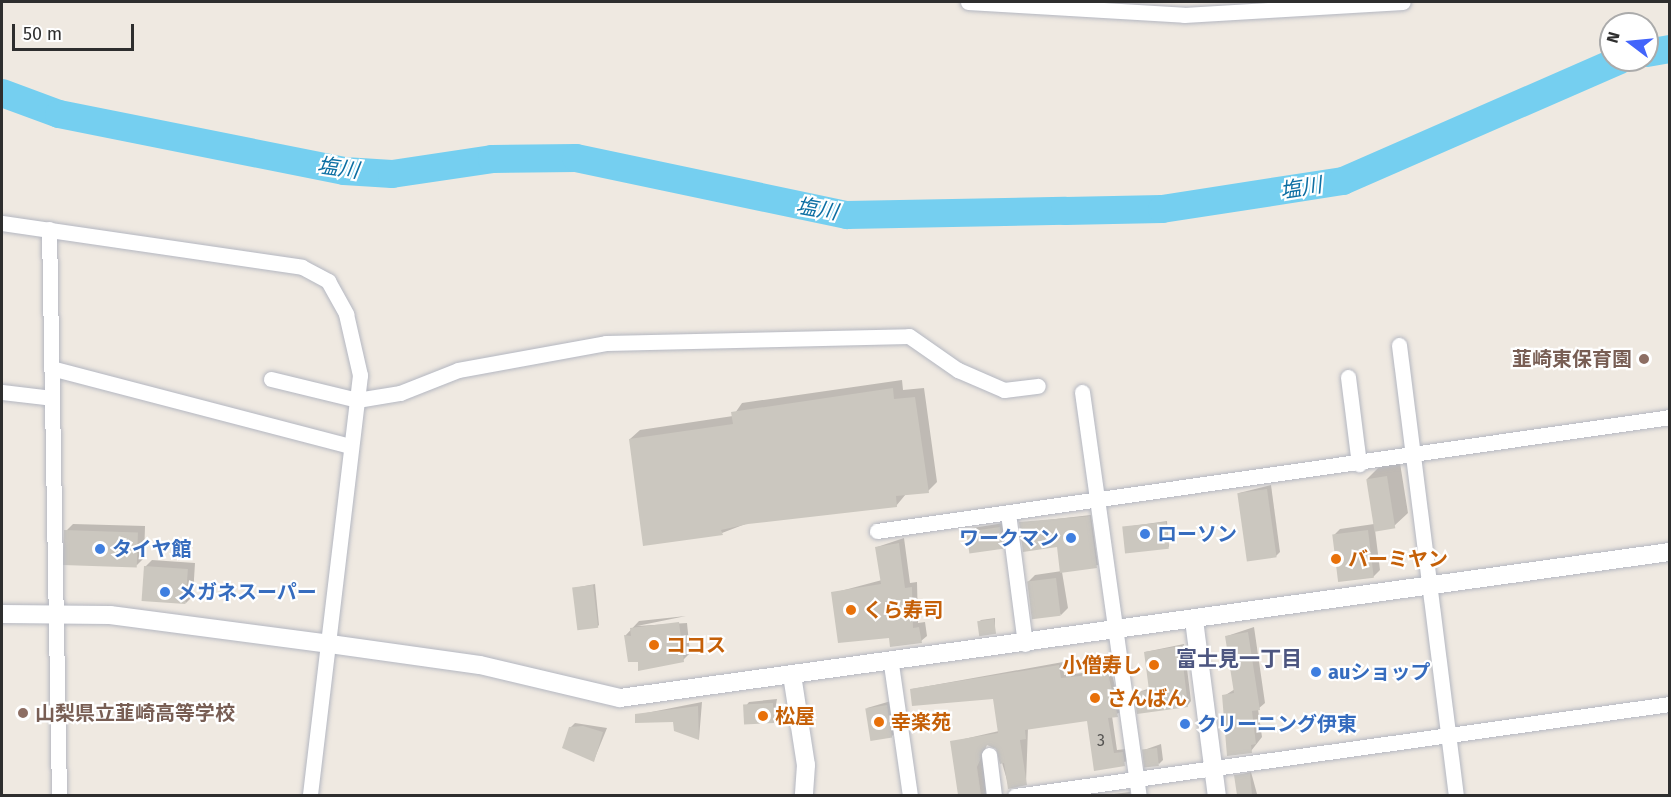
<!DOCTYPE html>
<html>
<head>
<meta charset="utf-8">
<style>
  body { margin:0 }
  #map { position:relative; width:1671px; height:797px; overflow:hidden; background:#efe9e1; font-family:"Fira Sans","Noto Sans JP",sans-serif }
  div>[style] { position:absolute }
  .shadow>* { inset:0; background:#0003 }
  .river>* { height:28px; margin:-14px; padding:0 14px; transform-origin:14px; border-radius:14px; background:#75cff0 }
  .building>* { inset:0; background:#cbc7bf; transform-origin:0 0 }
  .roads { filter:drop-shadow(0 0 2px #b4b7c1) drop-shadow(0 0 2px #b4b7c1) }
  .minor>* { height:15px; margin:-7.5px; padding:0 7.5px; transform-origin:7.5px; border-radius:7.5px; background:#fff }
  .tertiary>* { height:18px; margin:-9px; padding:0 9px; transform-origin:9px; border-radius:9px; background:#fff }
  .dots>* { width:16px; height:16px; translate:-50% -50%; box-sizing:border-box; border:3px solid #fff; border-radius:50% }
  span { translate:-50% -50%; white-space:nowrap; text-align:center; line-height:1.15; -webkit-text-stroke:4.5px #fff; paint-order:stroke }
  .number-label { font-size:16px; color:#555452 }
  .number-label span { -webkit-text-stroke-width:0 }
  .education-label { font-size:20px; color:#785e54; font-weight:700 }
  .right { translate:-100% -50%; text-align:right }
  .left { translate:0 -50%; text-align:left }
  .shop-label { font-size:20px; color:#366cbe; font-weight:700 }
  .food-label { font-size:20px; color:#c56008; font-weight:700 }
  .water-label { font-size:21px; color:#0d6fa3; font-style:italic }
  .neighbourhood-label { font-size:21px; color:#4d5680; font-weight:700 }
  .frame { position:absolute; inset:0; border:3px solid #2e2e2e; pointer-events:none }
  .north { position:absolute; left:1599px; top:12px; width:60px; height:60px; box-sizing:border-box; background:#fff; border:2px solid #ababab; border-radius:50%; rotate:286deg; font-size:16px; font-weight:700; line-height:24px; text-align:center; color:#2e2e2e }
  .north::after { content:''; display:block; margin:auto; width:21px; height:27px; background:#4264fb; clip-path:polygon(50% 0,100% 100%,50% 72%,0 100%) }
  .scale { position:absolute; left:12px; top:24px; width:122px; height:27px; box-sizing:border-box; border:3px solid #2e2e2e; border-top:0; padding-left:8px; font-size:18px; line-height:21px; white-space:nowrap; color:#2e2e2e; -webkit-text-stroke:4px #fff; paint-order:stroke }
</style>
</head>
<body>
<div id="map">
  <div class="shadow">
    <div style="clip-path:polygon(902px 380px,903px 390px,924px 388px,937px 482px,928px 491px,906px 494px,896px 506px,748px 523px,722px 533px,630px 439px,640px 430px,733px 416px,742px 403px)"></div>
    <div style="clip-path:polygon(1400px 463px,1408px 513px,1394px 526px,1375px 530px,1380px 570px,1373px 577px,1333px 536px,1340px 529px,1374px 524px,1367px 479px,1381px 465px)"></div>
    <div style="clip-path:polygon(1271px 485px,1280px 552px,1276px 556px,1239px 493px)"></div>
    <div style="clip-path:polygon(1091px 515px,1098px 565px,1062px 572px,1068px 608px,1061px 615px,1028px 582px,1035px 575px,1062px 571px,1058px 545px,1021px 523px)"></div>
    <div style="clip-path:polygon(1167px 521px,1169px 547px,1124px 528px,1125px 527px)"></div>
    <div style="clip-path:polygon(1004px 523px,1002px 548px,968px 532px,972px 528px)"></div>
    <div style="clip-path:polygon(73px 524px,145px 526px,144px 558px,137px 565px,66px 531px)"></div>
    <div style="clip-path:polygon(904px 538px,910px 583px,917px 582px,918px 623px,925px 622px,927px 636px,921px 641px,890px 636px,833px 593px,882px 580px,877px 547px)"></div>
    <div style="clip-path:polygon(152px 560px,195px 563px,193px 596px,186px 603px,145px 567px)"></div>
    <div style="clip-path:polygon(595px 584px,599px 625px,597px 627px,574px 588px)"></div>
    <div style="clip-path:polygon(686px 616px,637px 626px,687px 623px,690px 653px,683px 660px,639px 660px,625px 636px,639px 621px)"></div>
    <div style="clip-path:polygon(995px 618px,995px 632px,979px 622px,981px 620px)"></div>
    <div style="clip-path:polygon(1254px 627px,1265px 703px,1258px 709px,1262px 737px,1251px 751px,1228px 755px,1224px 696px,1235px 689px,1227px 636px)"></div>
    <div style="clip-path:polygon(1184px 644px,1191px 701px,1188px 705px,1136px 693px,1150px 688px,1145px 652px)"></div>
    <div style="clip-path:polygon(1063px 662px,1064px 675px,1111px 670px,1121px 712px,1112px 716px,1117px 750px,1126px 749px,1128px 761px,1096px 769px,1088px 720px,1028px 728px,1026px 783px,1009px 787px,998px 749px,988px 744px,984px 747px,986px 796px,959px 796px,951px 742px,999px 731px,994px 697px,912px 689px)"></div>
    <div style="clip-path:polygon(777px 699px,773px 722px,745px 707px,749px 702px)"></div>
    <div style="clip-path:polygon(891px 701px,896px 732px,891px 737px,867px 708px)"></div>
    <div style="clip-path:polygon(702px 702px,699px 739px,675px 730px,674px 720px,636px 715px)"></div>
    <div style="clip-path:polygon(575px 723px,607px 728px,594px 760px,570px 728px)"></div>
    <div style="clip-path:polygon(1161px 744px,1163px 760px,1159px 764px,1144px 750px)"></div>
    <div style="clip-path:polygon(1251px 772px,1257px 794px,1238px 796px,1235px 776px)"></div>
    <div style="clip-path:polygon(1130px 792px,1131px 796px,1106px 796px,1106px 795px)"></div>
  </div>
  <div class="river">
    <div style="left:1647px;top:53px;width:23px;rotate:-10deg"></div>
    <div style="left:2px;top:93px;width:61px;rotate:20.2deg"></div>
    <div style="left:59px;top:114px;width:291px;rotate:11.3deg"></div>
    <div style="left:344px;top:171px;width:48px;rotate:3.6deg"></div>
    <div style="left:392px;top:174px;width:101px;rotate:-8.5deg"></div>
    <div style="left:492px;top:159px;width:84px;rotate:-0.7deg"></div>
    <div style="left:576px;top:158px;width:277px;rotate:11.9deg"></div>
    <div style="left:847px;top:215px;width:218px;rotate:-1.1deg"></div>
    <div style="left:1065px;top:211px;width:97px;rotate:-1.2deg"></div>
    <div style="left:1162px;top:209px;width:183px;rotate:-8.8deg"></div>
    <div style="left:1343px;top:181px;width:302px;rotate:-23.6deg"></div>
  </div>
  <div class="building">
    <div style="clip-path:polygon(893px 388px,894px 399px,915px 397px,929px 493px,896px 496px,897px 507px,748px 524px,721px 530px,723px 535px,643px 546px,629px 439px,733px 424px,731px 412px)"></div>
    <div style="left:1387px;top:476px;width:53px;height:21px;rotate:81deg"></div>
    <div style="left:1267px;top:489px;width:69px;height:30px;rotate:82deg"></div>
    <div style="clip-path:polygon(1090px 516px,1097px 568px,1060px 573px,1057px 547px,1023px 552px,1019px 522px)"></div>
    <div style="left:1166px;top:522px;width:27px;height:44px;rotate:84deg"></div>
    <div style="left:1000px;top:527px;width:22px;height:34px;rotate:82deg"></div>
    <div style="left:64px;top:530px;width:74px;height:35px;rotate:2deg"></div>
    <div style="left:1368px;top:530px;width:48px;height:36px;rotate:83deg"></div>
    <div style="clip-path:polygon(899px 543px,905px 588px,912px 587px,913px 628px,919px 627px,922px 643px,890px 647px,889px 638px,838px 643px,831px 592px,881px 584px,875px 547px)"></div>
    <div style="left:144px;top:566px;width:44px;height:35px;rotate:4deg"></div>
    <div style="left:1056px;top:578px;width:38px;height:29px;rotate:83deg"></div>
    <div style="left:593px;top:585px;width:43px;height:21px;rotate:83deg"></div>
    <div style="left:994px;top:619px;width:15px;height:17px;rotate:82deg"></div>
    <div style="clip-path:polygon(679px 622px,684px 662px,638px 671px,638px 662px,628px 662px,624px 635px,631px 636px,630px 628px)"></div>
    <div style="clip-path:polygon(1248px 632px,1260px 710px,1252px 711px,1256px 744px,1251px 745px,1252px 753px,1227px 756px,1222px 695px,1234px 693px,1225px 636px)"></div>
    <div style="clip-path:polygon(1181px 646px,1188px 707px,1137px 714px,1134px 693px,1149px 690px,1144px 652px)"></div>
    <div style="clip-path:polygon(1059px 665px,1061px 678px,1108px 673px,1118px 717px,1108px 718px,1114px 753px,1123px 752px,1125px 766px,1094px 771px,1087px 721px,1025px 730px,1026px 739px,1020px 740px,1027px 785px,1008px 789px,1004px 763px,1000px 764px,996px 749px,987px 745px,977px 767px,981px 795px,958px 795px,950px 741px,998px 733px,993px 699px,912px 706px,910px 689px)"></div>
    <div style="left:773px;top:703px;width:20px;height:30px;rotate:87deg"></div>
    <div style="left:887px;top:705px;width:33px;height:22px;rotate:81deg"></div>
    <div style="clip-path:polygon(698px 706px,699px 740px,674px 731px,673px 722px,635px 723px,635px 714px)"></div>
    <div style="clip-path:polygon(583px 726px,603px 732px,594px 762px,562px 748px,569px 727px)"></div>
    <div style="left:1157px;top:748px;width:18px;height:15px;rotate:84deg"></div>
    <div style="clip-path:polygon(1250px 773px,1252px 795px,1237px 795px,1234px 775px)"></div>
  </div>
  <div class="roads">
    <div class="minor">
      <div style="left:968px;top:2px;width:216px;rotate:3.4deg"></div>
      <div style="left:1184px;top:15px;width:219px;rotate:-3.4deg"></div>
      <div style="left:2px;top:223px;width:303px;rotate:8.3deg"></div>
      <div style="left:302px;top:267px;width:30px;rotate:28deg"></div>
      <div style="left:328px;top:281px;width:38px;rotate:61deg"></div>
      <div style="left:346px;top:314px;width:63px;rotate:77.1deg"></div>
      <div style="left:360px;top:375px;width:424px;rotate:96.8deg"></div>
      <div style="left:49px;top:229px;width:567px;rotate:88.99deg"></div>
      <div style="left:1399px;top:345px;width:455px;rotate:82.8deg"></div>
      <div style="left:51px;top:368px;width:309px;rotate:14.6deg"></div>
      <div style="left:1348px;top:377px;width:88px;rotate:82.8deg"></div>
      <div style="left:271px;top:379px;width:89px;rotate:13.7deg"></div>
      <div style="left:357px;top:400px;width:44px;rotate:-9.2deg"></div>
      <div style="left:400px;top:393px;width:62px;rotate:-21.6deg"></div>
      <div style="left:458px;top:370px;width:150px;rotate:-10.3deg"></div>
      <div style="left:606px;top:343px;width:303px;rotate:-1.3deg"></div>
      <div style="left:909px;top:336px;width:60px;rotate:34.8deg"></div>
      <div style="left:958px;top:370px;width:50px;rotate:23.5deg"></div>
      <div style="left:1004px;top:390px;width:34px;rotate:-7deg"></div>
      <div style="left:2px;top:392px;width:50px;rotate:6.8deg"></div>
      <div style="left:1082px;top:392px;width:408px;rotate:82deg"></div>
      <div style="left:1008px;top:513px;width:132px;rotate:82.6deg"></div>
      <div style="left:877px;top:531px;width:801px;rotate:-8.18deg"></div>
      <div style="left:891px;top:664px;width:133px;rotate:81.8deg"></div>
      <div style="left:989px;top:755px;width:41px;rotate:83deg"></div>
      <div style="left:1015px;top:796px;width:661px;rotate:-8deg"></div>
    </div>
    <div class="tertiary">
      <div style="left:2px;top:614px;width:108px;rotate:0.5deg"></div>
      <div style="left:110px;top:615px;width:222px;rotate:7.5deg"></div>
      <div style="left:330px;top:644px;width:151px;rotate:8deg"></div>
      <div style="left:480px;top:665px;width:144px;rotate:13.3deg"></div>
      <div style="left:620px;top:698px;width:1060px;rotate:-7.92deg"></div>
      <div style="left:1194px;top:620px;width:177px;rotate:82.6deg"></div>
      <div style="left:792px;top:675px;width:91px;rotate:81.2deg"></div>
      <div style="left:806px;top:765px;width:31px;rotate:94deg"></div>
    </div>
  </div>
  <div class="dots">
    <div style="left:1644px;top:359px;background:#8d6e63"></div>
    <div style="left:1145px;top:534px;background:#3f7fe0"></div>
    <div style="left:1071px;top:538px;background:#3f7fe0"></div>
    <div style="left:100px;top:549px;background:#3f7fe0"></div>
    <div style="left:1336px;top:559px;background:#e8710a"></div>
    <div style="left:165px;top:592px;background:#3f7fe0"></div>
    <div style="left:851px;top:610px;background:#e8710a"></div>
    <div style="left:654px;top:645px;background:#e8710a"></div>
    <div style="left:1154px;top:665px;background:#e8710a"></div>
    <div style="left:1316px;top:672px;background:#3f7fe0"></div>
    <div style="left:1095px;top:698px;background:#e8710a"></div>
    <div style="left:23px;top:713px;background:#8d6e63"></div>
    <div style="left:763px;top:716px;background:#e8710a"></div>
    <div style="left:879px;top:722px;background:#e8710a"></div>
    <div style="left:1185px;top:724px;background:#3f7fe0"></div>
  </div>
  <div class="number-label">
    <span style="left:1101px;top:741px">3</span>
  </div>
  <div class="education-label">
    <span class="right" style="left:1632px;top:359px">韮崎東保育園</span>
    <span class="left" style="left:35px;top:713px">山梨県立韮崎高等学校</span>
  </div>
  <div class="shop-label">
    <span class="left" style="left:1157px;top:534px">ローソン</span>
    <span class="right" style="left:1059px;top:538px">ワークマン</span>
    <span class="left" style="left:112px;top:549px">タイヤ館</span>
    <span class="left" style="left:177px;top:592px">メガネスーパー</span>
    <span class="left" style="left:1328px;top:672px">auショップ</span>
    <span class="left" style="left:1197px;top:724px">クリーニング伊東</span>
  </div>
  <div class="food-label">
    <span class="left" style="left:1348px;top:559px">バーミヤン</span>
    <span class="left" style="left:863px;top:610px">くら寿司</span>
    <span class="left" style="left:666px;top:645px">ココス</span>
    <span class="right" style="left:1142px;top:665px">小僧寿し</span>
    <span class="left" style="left:1107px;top:698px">さんばん</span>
    <span class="left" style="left:775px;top:716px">松屋</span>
    <span class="left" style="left:891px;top:722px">幸楽苑</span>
  </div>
  <div class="water-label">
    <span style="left:338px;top:168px;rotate:8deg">塩川</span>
    <span style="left:1301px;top:188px;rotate:-9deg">塩川</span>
    <span style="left:817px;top:209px;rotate:10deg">塩川</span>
  </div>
  <div class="neighbourhood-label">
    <span style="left:1239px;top:659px">富士見一丁目</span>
  </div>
  <div class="frame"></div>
  <div class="north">N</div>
  <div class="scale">50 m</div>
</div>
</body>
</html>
